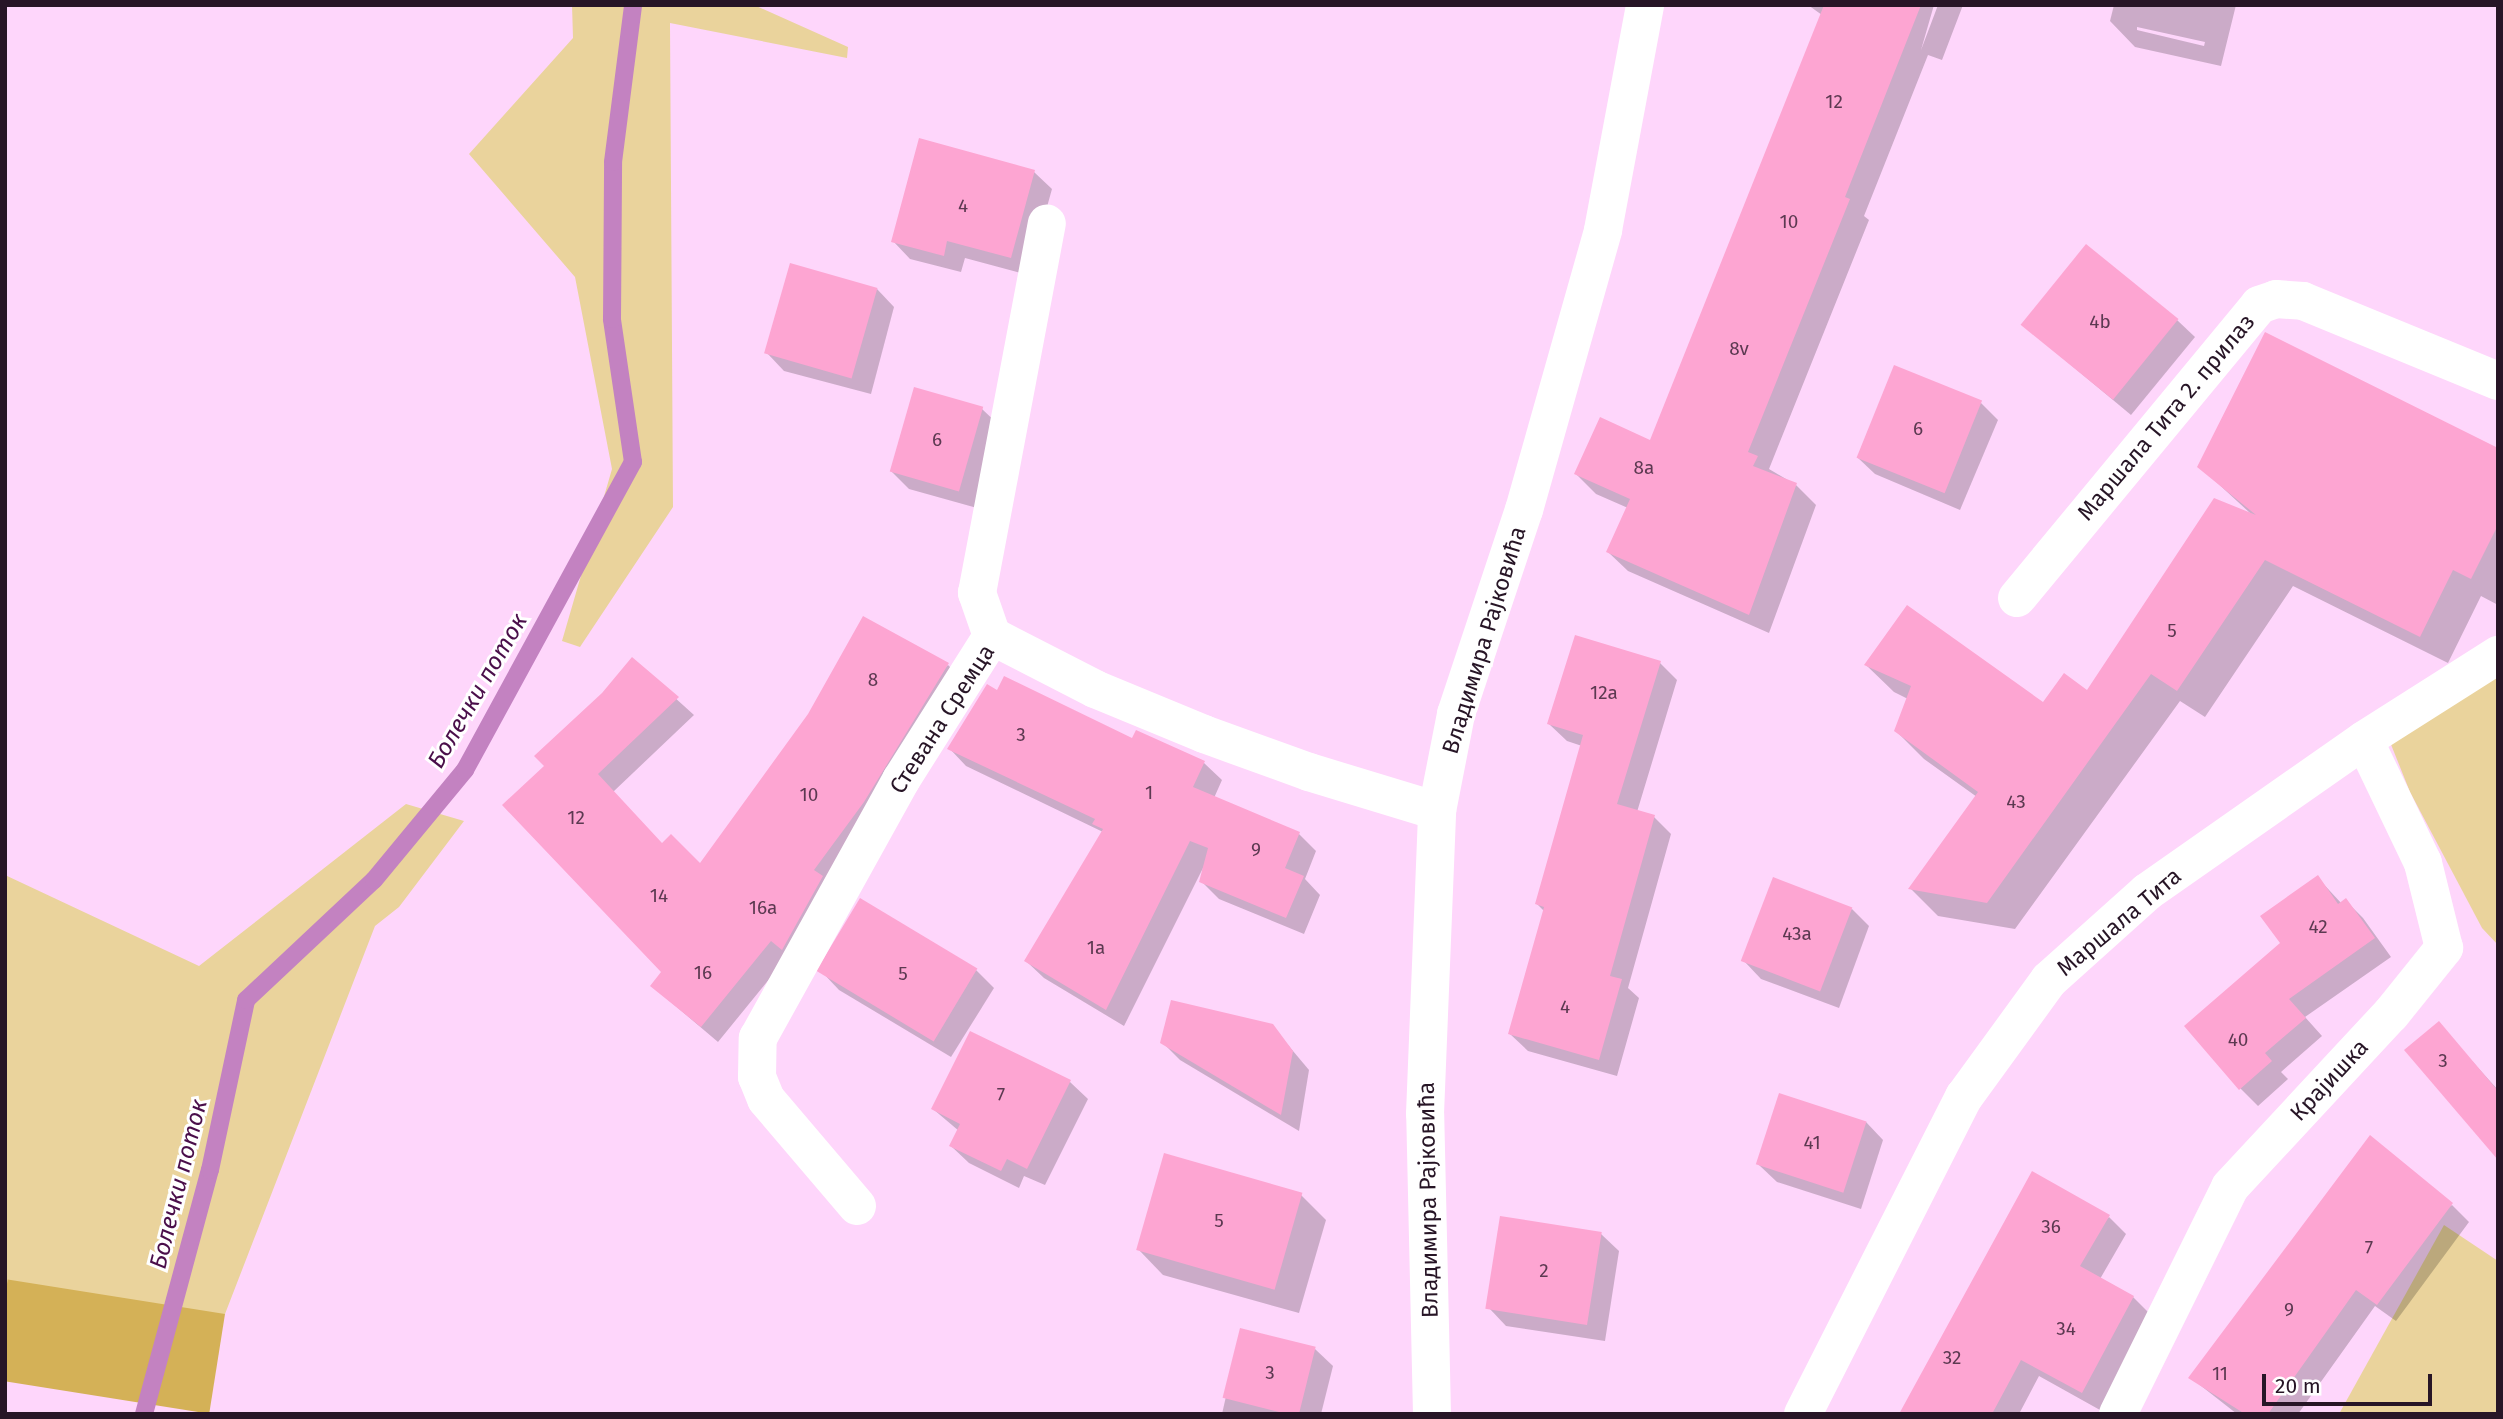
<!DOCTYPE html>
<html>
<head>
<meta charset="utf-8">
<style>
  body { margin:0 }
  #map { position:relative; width:2503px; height:1419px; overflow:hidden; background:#fed6fb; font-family:"Fira Sans",sans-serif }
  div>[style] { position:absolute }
  .green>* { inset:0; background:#ead39c }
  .forest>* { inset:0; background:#d4b157; transform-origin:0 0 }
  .shadow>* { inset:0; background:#0003 }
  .stream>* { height:18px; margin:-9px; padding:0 9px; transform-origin:9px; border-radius:9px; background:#c382c1 }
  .building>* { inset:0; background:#fda5d2; transform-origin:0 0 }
  .minor>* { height:38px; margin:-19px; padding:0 19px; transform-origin:19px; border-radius:19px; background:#fff }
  span { translate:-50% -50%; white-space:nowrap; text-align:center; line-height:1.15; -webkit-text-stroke:6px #fff; paint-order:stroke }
  .number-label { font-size:19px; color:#5c3951 }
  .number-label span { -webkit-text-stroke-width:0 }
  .street-label { font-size:23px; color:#271526 }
  .water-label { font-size:24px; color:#4a0e4a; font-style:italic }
  .frame { position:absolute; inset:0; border:7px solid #271526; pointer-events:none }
  .scale { position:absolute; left:2262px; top:1374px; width:170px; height:32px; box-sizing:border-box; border:4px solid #271526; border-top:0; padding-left:9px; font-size:21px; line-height:24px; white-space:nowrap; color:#271526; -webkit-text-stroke:5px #fff; paint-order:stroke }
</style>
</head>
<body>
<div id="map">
  <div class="green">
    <div style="clip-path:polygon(572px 5px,754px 5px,848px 47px,847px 58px,670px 23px,673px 507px,580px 647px,562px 641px,612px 469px,575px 277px,469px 154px,573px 38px)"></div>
    <div style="clip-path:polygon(2498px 655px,2498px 945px,2482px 928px,2410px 792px,2384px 727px)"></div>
    <div style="clip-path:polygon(406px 804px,464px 821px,399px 907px,375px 926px,225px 1314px,5px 1317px,5px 875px,199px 966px)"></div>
    <div style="clip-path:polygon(2444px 1225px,2498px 1261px,2498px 1414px,2339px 1414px)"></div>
  </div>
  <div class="forest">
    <div style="left:225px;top:1314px;width:101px;height:220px;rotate:99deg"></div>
  </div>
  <div class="shadow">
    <div style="clip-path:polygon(1808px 5px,1934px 5px,1921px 50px,1938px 5px,1963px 5px,1942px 60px,1928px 55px,1864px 216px,1869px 220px,1769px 469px,1796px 485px,1816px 505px,1769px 633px,1628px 571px,1608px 552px,1628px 508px,1596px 494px,1576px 474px,1651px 443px,1822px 15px)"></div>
    <div style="clip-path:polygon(evenodd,2114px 5px,2236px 5px,2221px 66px,2135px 47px,2110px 21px,2114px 5px,2137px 27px,2205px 42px,2204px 46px,2137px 30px,2137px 27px)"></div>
    <div style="clip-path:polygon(1034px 172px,1052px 189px,1028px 275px,965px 258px,961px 272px,910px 259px,893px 241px)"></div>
    <div style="clip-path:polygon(877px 289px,894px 307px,871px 394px,784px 371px,767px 353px)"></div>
    <div style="clip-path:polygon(2177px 320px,2195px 337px,2131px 415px,2023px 325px)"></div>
    <div style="clip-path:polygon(1981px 403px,1998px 420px,1960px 510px,1875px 474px,1857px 457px)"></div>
    <div style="clip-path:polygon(982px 409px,1000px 426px,977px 508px,909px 489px,892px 472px)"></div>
    <div style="clip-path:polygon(2498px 450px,2498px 605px,2481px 596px,2448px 663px,2293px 586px,2205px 717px,2180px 701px,2015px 929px,1938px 916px,1911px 889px,1977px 797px,1924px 759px,1896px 731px,1908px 699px,1894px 692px,1866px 665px,2043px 705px,2088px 692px,2250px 513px,2200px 467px)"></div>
    <div style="clip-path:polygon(632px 659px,694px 715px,613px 792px,662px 845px,700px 865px,948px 665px,964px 681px,788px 956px,718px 1042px,652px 986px,663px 972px,547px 766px)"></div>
    <div style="clip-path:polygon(1660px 663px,1677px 680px,1637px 812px,1654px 817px,1671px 834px,1628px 988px,1639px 998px,1617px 1076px,1528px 1051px,1510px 1034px,1545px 912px,1537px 904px,1582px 746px,1567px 741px,1549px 724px)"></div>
    <div style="clip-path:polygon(1137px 732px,1204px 763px,1222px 780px,1214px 798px,1299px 834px,1316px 851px,1305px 879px,1320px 895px,1304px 934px,1219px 899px,1201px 881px,1203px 868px,1124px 1026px,1044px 978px,1026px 961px,1103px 832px,966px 766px,949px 748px,1133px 741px)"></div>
    <div style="clip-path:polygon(2317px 877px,2342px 904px,2346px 901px,2363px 918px,2391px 957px,2305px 1017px,2322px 1036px,2281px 1072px,2288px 1079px,2258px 1106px,2240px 1088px)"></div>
    <div style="clip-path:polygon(861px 901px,976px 970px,994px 988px,951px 1057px,839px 990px,822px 972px)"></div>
    <div style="clip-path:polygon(1852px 909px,1869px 926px,1839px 1008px,1761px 979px,1744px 961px)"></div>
    <div style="clip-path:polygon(2438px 1023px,2498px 1090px,2498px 1157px)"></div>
    <div style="clip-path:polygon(1272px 1026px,1309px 1070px,1299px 1131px,1180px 1060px,1162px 1042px)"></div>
    <div style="clip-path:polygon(970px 1033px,1070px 1082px,1088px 1099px,1045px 1185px,1024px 1176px,1019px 1188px,969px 1163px,951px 1146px,959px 1131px,933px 1109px)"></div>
    <div style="clip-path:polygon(1866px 1122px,1883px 1140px,1861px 1209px,1777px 1182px,1759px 1165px)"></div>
    <div style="clip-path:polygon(1301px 1195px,1326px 1220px,1299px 1313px,1163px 1275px,1138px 1249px)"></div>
    <div style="clip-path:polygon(2452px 1205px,2469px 1222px,2396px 1321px,2375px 1306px,2298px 1414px,2237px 1414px,2191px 1378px)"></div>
    <div style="clip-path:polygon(2109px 1217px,2126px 1234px,2100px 1279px,2133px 1297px,2151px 1315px,2100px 1410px,2039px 1376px,2019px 1414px,1901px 1414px)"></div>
    <div style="clip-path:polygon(1601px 1234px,1619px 1251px,1605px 1341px,1506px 1326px,1489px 1308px)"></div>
    <div style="clip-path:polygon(1241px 1330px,1315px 1349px,1333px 1366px,1321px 1414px,1222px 1414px)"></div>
  </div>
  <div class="stream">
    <div style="left:144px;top:1414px;width:253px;rotate:-74.9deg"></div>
    <div style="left:210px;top:1170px;width:174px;rotate:-78deg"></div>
    <div style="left:246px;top:1000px;width:175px;rotate:-43.2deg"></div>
    <div style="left:374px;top:880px;width:143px;rotate:-50.4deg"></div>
    <div style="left:465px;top:770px;width:351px;rotate:-61.4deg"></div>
    <div style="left:633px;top:462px;width:145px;rotate:-98.4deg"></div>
    <div style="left:612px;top:319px;width:157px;rotate:-89.6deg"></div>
    <div style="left:613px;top:162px;width:158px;rotate:-82.7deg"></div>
  </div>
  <div class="building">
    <div style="clip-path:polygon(1824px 5px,1921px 5px,1845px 197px,1850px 199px,1748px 452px,1758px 456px,1753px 466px,1797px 483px,1749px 615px,1606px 552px,1630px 499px,1574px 474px,1600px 417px,1650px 440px)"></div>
    <div style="clip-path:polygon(919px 138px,1035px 170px,1011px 258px,947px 241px,944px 256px,891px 242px)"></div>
    <div style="left:2086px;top:244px;width:119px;height:104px;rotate:39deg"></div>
    <div style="left:790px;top:263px;width:91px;height:94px;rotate:16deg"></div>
    <div style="clip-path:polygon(2265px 332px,2498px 448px,2498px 525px,2471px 579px,2453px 570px,2420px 637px,2265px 560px,2177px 691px,2151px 674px,1987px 903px,1908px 889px,1978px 792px,1894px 731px,1911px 686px,1864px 665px,1907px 605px,2043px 702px,2064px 673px,2087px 690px,2214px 498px,2256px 515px,2197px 467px)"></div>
    <div style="left:1894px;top:365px;width:95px;height:100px;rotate:22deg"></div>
    <div style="left:914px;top:387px;width:72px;height:88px;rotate:16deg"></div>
    <div style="clip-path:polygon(863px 616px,949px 663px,864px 802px,814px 870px,823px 876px,782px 950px,771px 941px,701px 1027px,650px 986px,661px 972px,502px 805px,544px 766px,534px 756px,602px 693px,632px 657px,679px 697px,598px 774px,662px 843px,671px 834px,700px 863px,808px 714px)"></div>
    <div style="clip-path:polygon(1575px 635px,1661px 661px,1617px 804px,1655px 815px,1610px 976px,1622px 979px,1599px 1060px,1508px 1034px,1544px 907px,1535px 904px,1583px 735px,1547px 724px)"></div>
    <div style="clip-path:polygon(1004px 676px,1132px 738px,1136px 730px,1205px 761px,1193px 787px,1300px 832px,1285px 868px,1304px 876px,1286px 918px,1199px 882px,1208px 848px,1190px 841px,1106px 1010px,1024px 961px,1103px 829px,1092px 824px,1095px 819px,947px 749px,987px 684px,997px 690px)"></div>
    <div style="clip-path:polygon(2318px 875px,2338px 904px,2346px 898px,2375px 938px,2289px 999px,2306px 1018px,2265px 1053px,2272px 1061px,2239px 1090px,2184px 1026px,2280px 943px,2260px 916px)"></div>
    <div style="left:1773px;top:877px;width:85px;height:90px;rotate:21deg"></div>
    <div style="left:860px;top:898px;width:137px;height:85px;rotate:31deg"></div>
    <div style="clip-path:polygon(1171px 1000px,1273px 1024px,1293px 1051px,1281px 1115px,1160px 1043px)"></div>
    <div style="clip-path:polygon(2439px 1021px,2498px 1091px,2498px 1160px,2404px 1050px)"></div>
    <div style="clip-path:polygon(970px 1031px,1071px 1080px,1027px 1169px,1007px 1159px,1001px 1171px,949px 1146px,960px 1124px,931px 1109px)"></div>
    <div style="left:1779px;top:1093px;width:92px;height:75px;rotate:18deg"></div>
    <div style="clip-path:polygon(2370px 1135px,2453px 1203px,2377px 1305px,2356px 1290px,2268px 1414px,2245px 1414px,2188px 1378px)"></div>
    <div style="left:1164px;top:1153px;width:144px;height:101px;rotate:16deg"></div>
    <div style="clip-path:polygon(2032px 1171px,2110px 1215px,2080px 1266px,2134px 1296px,2082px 1393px,2021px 1360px,1992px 1414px,1899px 1414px)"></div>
    <div style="left:1500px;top:1216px;width:103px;height:94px;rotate:9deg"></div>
    <div style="left:1240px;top:1328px;width:78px;height:72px;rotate:14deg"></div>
  </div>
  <div class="minor">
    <div style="left:2017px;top:598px;width:380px;rotate:-50.4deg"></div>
    <div style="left:2259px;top:305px;width:18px;rotate:-19deg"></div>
    <div style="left:2276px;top:299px;width:27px;rotate:4deg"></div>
    <div style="left:2303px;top:301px;width:211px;rotate:22.3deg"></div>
    <div style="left:992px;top:636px;width:46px;rotate:-109.2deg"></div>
    <div style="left:977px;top:593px;width:376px;rotate:-79.3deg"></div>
    <div style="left:857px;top:1206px;width:140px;rotate:-130.4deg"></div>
    <div style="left:766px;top:1099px;width:24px;rotate:-112deg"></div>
    <div style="left:757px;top:1077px;width:39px;rotate:-89deg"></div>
    <div style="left:758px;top:1038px;width:295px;rotate:-61deg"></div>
    <div style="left:901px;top:780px;width:170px;rotate:-57.7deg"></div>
    <div style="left:992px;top:636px;width:116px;rotate:27.2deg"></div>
    <div style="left:1095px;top:689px;width:118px;rotate:22.4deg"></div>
    <div style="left:1204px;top:734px;width:112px;rotate:19.9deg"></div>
    <div style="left:1309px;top:772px;width:134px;rotate:16.9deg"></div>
    <div style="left:1432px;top:1414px;width:300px;rotate:-91.3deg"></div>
    <div style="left:1425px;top:1114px;width:303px;rotate:-87.7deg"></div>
    <div style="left:1437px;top:811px;width:99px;rotate:-78.9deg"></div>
    <div style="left:1456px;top:714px;width:215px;rotate:-71.6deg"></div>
    <div style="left:1524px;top:510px;width:291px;rotate:-74.2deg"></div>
    <div style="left:1603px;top:230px;width:229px;rotate:-79.4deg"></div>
    <div style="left:1803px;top:1414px;width:356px;rotate:-63.1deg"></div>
    <div style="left:1964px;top:1097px;width:145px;rotate:-54deg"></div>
    <div style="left:2049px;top:980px;width:132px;rotate:-41.9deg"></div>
    <div style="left:2147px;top:892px;width:265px;rotate:-35deg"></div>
    <div style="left:2364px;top:740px;width:159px;rotate:-32.4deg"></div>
    <div style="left:2118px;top:1414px;width:253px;rotate:-63.7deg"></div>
    <div style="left:2230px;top:1187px;width:236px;rotate:-47.1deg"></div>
    <div style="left:2391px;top:1014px;width:85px;rotate:-51.2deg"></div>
    <div style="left:2444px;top:948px;width:88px;rotate:-103.9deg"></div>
    <div style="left:2423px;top:863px;width:136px;rotate:-115.6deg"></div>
  </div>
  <div class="number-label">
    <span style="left:1834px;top:102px">12</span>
    <span style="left:963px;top:206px">4</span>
    <span style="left:1789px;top:222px">10</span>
    <span style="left:2100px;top:322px">4b</span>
    <span style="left:1739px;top:349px">8v</span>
    <span style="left:1918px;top:429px">6</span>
    <span style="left:937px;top:440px">6</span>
    <span style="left:1644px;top:468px">8a</span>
    <span style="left:2172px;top:631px">5</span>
    <span style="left:873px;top:680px">8</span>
    <span style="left:1604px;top:693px">12a</span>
    <span style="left:1021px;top:735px">3</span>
    <span style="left:1149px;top:793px">1</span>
    <span style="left:809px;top:795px">10</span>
    <span style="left:2016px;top:802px">43</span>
    <span style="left:576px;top:818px">12</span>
    <span style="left:1256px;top:850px">9</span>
    <span style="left:659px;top:896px">14</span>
    <span style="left:763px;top:908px">16a</span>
    <span style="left:2318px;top:927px">42</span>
    <span style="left:1797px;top:934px">43a</span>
    <span style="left:1096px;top:948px">1a</span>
    <span style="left:703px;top:973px">16</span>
    <span style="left:903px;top:974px">5</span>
    <span style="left:1565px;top:1007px">4</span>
    <span style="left:2238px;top:1040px">40</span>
    <span style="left:2443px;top:1061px">3</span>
    <span style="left:1001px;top:1095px">7</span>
    <span style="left:1812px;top:1143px">41</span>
    <span style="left:1219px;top:1221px">5</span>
    <span style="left:2051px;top:1227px">36</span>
    <span style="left:2369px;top:1248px">7</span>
    <span style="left:1544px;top:1271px">2</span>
    <span style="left:2289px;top:1310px">9</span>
    <span style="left:2066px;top:1329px">34</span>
    <span style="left:1952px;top:1358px">32</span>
    <span style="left:1270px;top:1373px">3</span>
    <span style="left:2220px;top:1374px">11</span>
  </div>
  <div class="street-label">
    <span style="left:2166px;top:417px;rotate:-50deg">Маршала Тита 2. прилаз</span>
    <span style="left:1484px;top:640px;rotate:-73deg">Владимира Рајковића</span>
    <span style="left:942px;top:719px;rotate:-57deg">Стевана Сремца</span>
    <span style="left:2119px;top:922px;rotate:-40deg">Маршала Тита</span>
    <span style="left:2329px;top:1080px;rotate:-47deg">Крајишка</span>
    <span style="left:1428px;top:1200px;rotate:-91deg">Владимира Рајковића</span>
  </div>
  <div class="water-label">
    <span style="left:478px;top:691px;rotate:-60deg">Болечки поток</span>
    <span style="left:179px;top:1184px;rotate:-76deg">Болечки поток</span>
  </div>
  <div class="frame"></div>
  <div class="scale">20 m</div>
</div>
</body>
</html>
